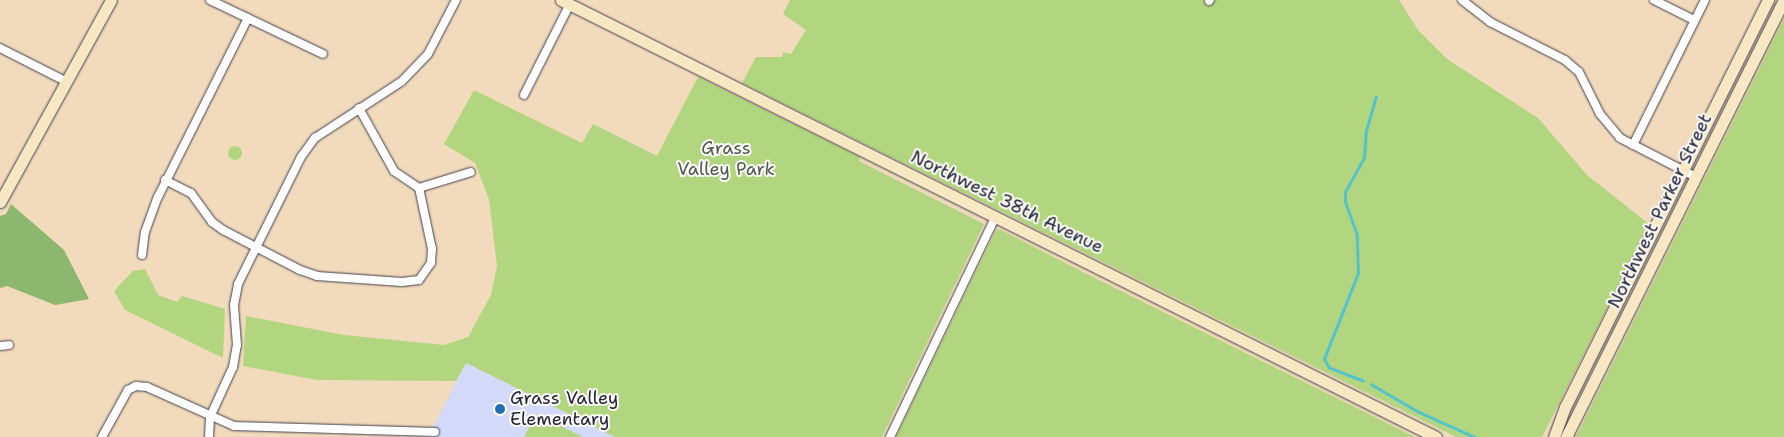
<!DOCTYPE html>
<html>
<head>
<meta charset="utf-8">
<style>
  body { margin:0 }
  #map { position:relative; width:1784px; height:437px; overflow:hidden; background:#f2dbbc; font-family:"Shantell Sans",sans-serif }
  div>[style] { position:absolute }
  .built>* { inset:0; background:#d3d9f9 }
  .green>* { inset:0; background:#b2d67f }
  .round { border-radius:50% }
  .forest>* { inset:0; background:#8db76e }
  .stream>* { height:2.5px; margin:-1.25px; padding:0 1.25px; transform-origin:1.25px; border-radius:1.25px; background:#55c3cc }
  .roads { filter:drop-shadow(0 0 1px #413e4e) drop-shadow(0 0 1px #413e4e) }
  .street>* { height:8px; margin:-4px; padding:0 4px; transform-origin:4px; border-radius:4px; background:#fff }
  .secondary>* { height:11px; margin:-5.5px; padding:0 5.5px; transform-origin:5.5px; border-radius:5.5px; background:#f7e8c3 }
  .dots>* { width:14px; height:14px; translate:-50% -50%; box-sizing:border-box; border:2px solid #fdfcf7; border-radius:50% }
  span { translate:-50% -50%; white-space:nowrap; text-align:center; line-height:1.15; -webkit-text-stroke:4px #fdfcf7; paint-order:stroke }
  .park-label { font-size:18px; color:#4d584f }
  .street-label { font-size:18px; color:#22223b }
  .poi-label { font-size:18px; color:#22223b }
  .left { translate:0 -50%; text-align:left }
</style>
</head>
<body>
<div id="map">
  <div class="built">
    <div style="clip-path:polygon(466px 363px,615px 437px,428px 437px)"></div>
  </div>
  <div class="green">
    <div style="clip-path:polygon(790px 0,1399px 0,1418px 30px,1447px 59px,1538px 118px,1587px 175px,1649px 224px,1542px 437px,1456px 437px,742px 83px,756px 57px,782px 57px,783px 52px,791px 54px,806px 30px,783px 14px)"></div>
    <div style="clip-path:polygon(1784px 19px,1784px 437px,1576px 437px)"></div>
    <div style="clip-path:polygon(698px 77px,860px 157px,859px 161px,984px 224px,882px 437px,615px 437px,466px 363px,456px 381px,317px 380px,243px 366px,246px 316px,344px 335px,444px 345px,468px 337px,491px 295px,497px 266px,489px 199px,475px 163px,444px 144px,474px 90px,582px 143px,593px 124px,657px 156px)"></div>
    <div class="round" style="left:228px;top:146px;width:14px;height:14px"></div>
    <div style="clip-path:polygon(999px 229px,1085px 273px,1415px 437px,896px 437px,996px 230px)"></div>
    <div style="clip-path:polygon(145px 269px,158px 295px,177px 302px,182px 296px,225px 309px,223px 358px,125px 310px,114px 291px,133px 271px)"></div>
    <div style="clip-path:polygon(536px 414px,583px 437px,524px 437px)"></div>
  </div>
  <div class="forest">
    <div style="clip-path:polygon(11px 204px,64px 250px,89px 299px,55px 305px,7px 286px,0 288px,0 216px,6px 214px)"></div>
  </div>
  <div class="stream">
    <div style="left:1363px;top:381px;width:36px;rotate:-159deg"></div>
    <div style="left:1329px;top:368px;width:10px;rotate:-119deg"></div>
    <div style="left:1324px;top:359px;width:92px;rotate:-68.4deg"></div>
    <div style="left:1358px;top:273px;width:38px;rotate:-92deg"></div>
    <div style="left:1357px;top:235px;width:35px;rotate:-110deg"></div>
    <div style="left:1345px;top:202px;width:10px;rotate:-90deg"></div>
    <div style="left:1345px;top:192px;width:39px;rotate:-61deg"></div>
    <div style="left:1364px;top:158px;width:27px;rotate:-86deg"></div>
    <div style="left:1366px;top:131px;width:35px;rotate:-74deg"></div>
    <div style="left:1371px;top:384px;width:56px;rotate:30.3deg"></div>
    <div style="left:1419px;top:412px;width:61px;rotate:24.1deg"></div>
  </div>
  <div class="roads">
    <div class="street">
      <div style="left:210px;top:0;width:125px;rotate:25.5deg"></div>
      <div style="left:1462px;top:0;width:36px;rotate:38deg"></div>
      <div style="left:1490px;top:22px;width:84px;rotate:26.9deg"></div>
      <div style="left:1565px;top:60px;width:18px;rotate:41deg"></div>
      <div style="left:1579px;top:72px;width:47px;rotate:63.4deg"></div>
      <div style="left:1600px;top:114px;width:31px;rotate:50deg"></div>
      <div style="left:1620px;top:138px;width:85px;rotate:27.2deg"></div>
      <div style="left:1654px;top:0;width:45px;rotate:26.6deg"></div>
      <div style="left:1209px;top:1px;width:1px;rotate:-45deg"></div>
      <div style="left:0;top:48px;width:75px;rotate:26.9deg"></div>
      <div style="left:524px;top:95px;width:102px;rotate:-63.2deg"></div>
      <div style="left:1633px;top:145px;width:162px;rotate:-63.6deg"></div>
      <div style="left:165px;top:180px;width:29px;rotate:27deg"></div>
      <div style="left:191px;top:193px;width:36px;rotate:54deg"></div>
      <div style="left:212px;top:222px;width:14px;rotate:36deg"></div>
      <div style="left:223px;top:230px;width:87px;rotate:27.5deg"></div>
      <div style="left:300px;top:270px;width:18px;rotate:19deg"></div>
      <div style="left:317px;top:276px;width:85px;rotate:4deg"></div>
      <div style="left:402px;top:282px;width:17px;rotate:-7deg"></div>
      <div style="left:419px;top:280px;width:21px;rotate:-55deg"></div>
      <div style="left:431px;top:263px;width:14px;rotate:-86deg"></div>
      <div style="left:432px;top:249px;width:62px;rotate:-102deg"></div>
      <div style="left:419px;top:188px;width:30px;rotate:-146deg"></div>
      <div style="left:394px;top:171px;width:72px;rotate:-119.1deg"></div>
      <div style="left:419px;top:188px;width:54px;rotate:-17.1deg"></div>
      <div style="left:142px;top:255px;width:23px;rotate:-83deg"></div>
      <div style="left:145px;top:232px;width:37px;rotate:-70deg"></div>
      <div style="left:158px;top:197px;width:200px;rotate:-63.3deg"></div>
      <div style="left:0;top:346px;width:9px;rotate:-6deg"></div>
      <div style="left:102px;top:437px;width:54px;rotate:-61deg"></div>
      <div style="left:128px;top:390px;width:9px;rotate:-27deg"></div>
      <div style="left:136px;top:386px;width:11px;rotate:5deg"></div>
      <div style="left:147px;top:387px;width:95px;rotate:24.1deg"></div>
      <div style="left:234px;top:426px;width:201px;rotate:1.7deg"></div>
      <div style="left:209px;top:437px;width:20px;rotate:-87deg"></div>
      <div style="left:210px;top:417px;width:55px;rotate:-65.3deg"></div>
      <div style="left:233px;top:367px;width:22px;rotate:-80deg"></div>
      <div style="left:237px;top:345px;width:40px;rotate:-94.3deg"></div>
      <div style="left:234px;top:305px;width:21px;rotate:-79deg"></div>
      <div style="left:238px;top:284px;width:142px;rotate:-63.6deg"></div>
      <div style="left:301px;top:157px;width:24px;rotate:-54deg"></div>
      <div style="left:315px;top:138px;width:104px;rotate:-33.2deg"></div>
      <div style="left:402px;top:81px;width:37px;rotate:-46deg"></div>
      <div style="left:428px;top:54px;width:61px;rotate:-62.6deg"></div>
      <div style="left:890px;top:437px;width:245px;rotate:-64.4deg"></div>
    </div>
    <div class="secondary">
      <div style="left:561px;top:0;width:978px;rotate:26.54deg"></div>
      <div style="left:0;top:202px;width:230px;rotate:-61.2deg"></div>
      <div style="left:1554px;top:437px;width:32px;rotate:-70deg"></div>
      <div style="left:1565px;top:407px;width:455px;rotate:-63.5deg"></div>
      <div style="left:1566px;top:437px;width:488px;rotate:-63.5deg"></div>
    </div>
  </div>
  <div class="dots">
    <div style="left:500px;top:409px;background:#1f6fb2"></div>
  </div>
  <div class="park-label">
    <span style="left:726px;top:159px">Grass<br>Valley Park</span>
  </div>
  <div class="street-label">
    <span style="left:1007px;top:202px;rotate:26deg">Northwest 38th Avenue</span>
    <span style="left:1660px;top:211px;rotate:-64deg">Northwest Parker Street</span>
  </div>
  <div class="poi-label">
    <span class="left" style="left:510px;top:409px">Grass Valley<br>Elementary</span>
  </div>
</div>
</body>
</html>
